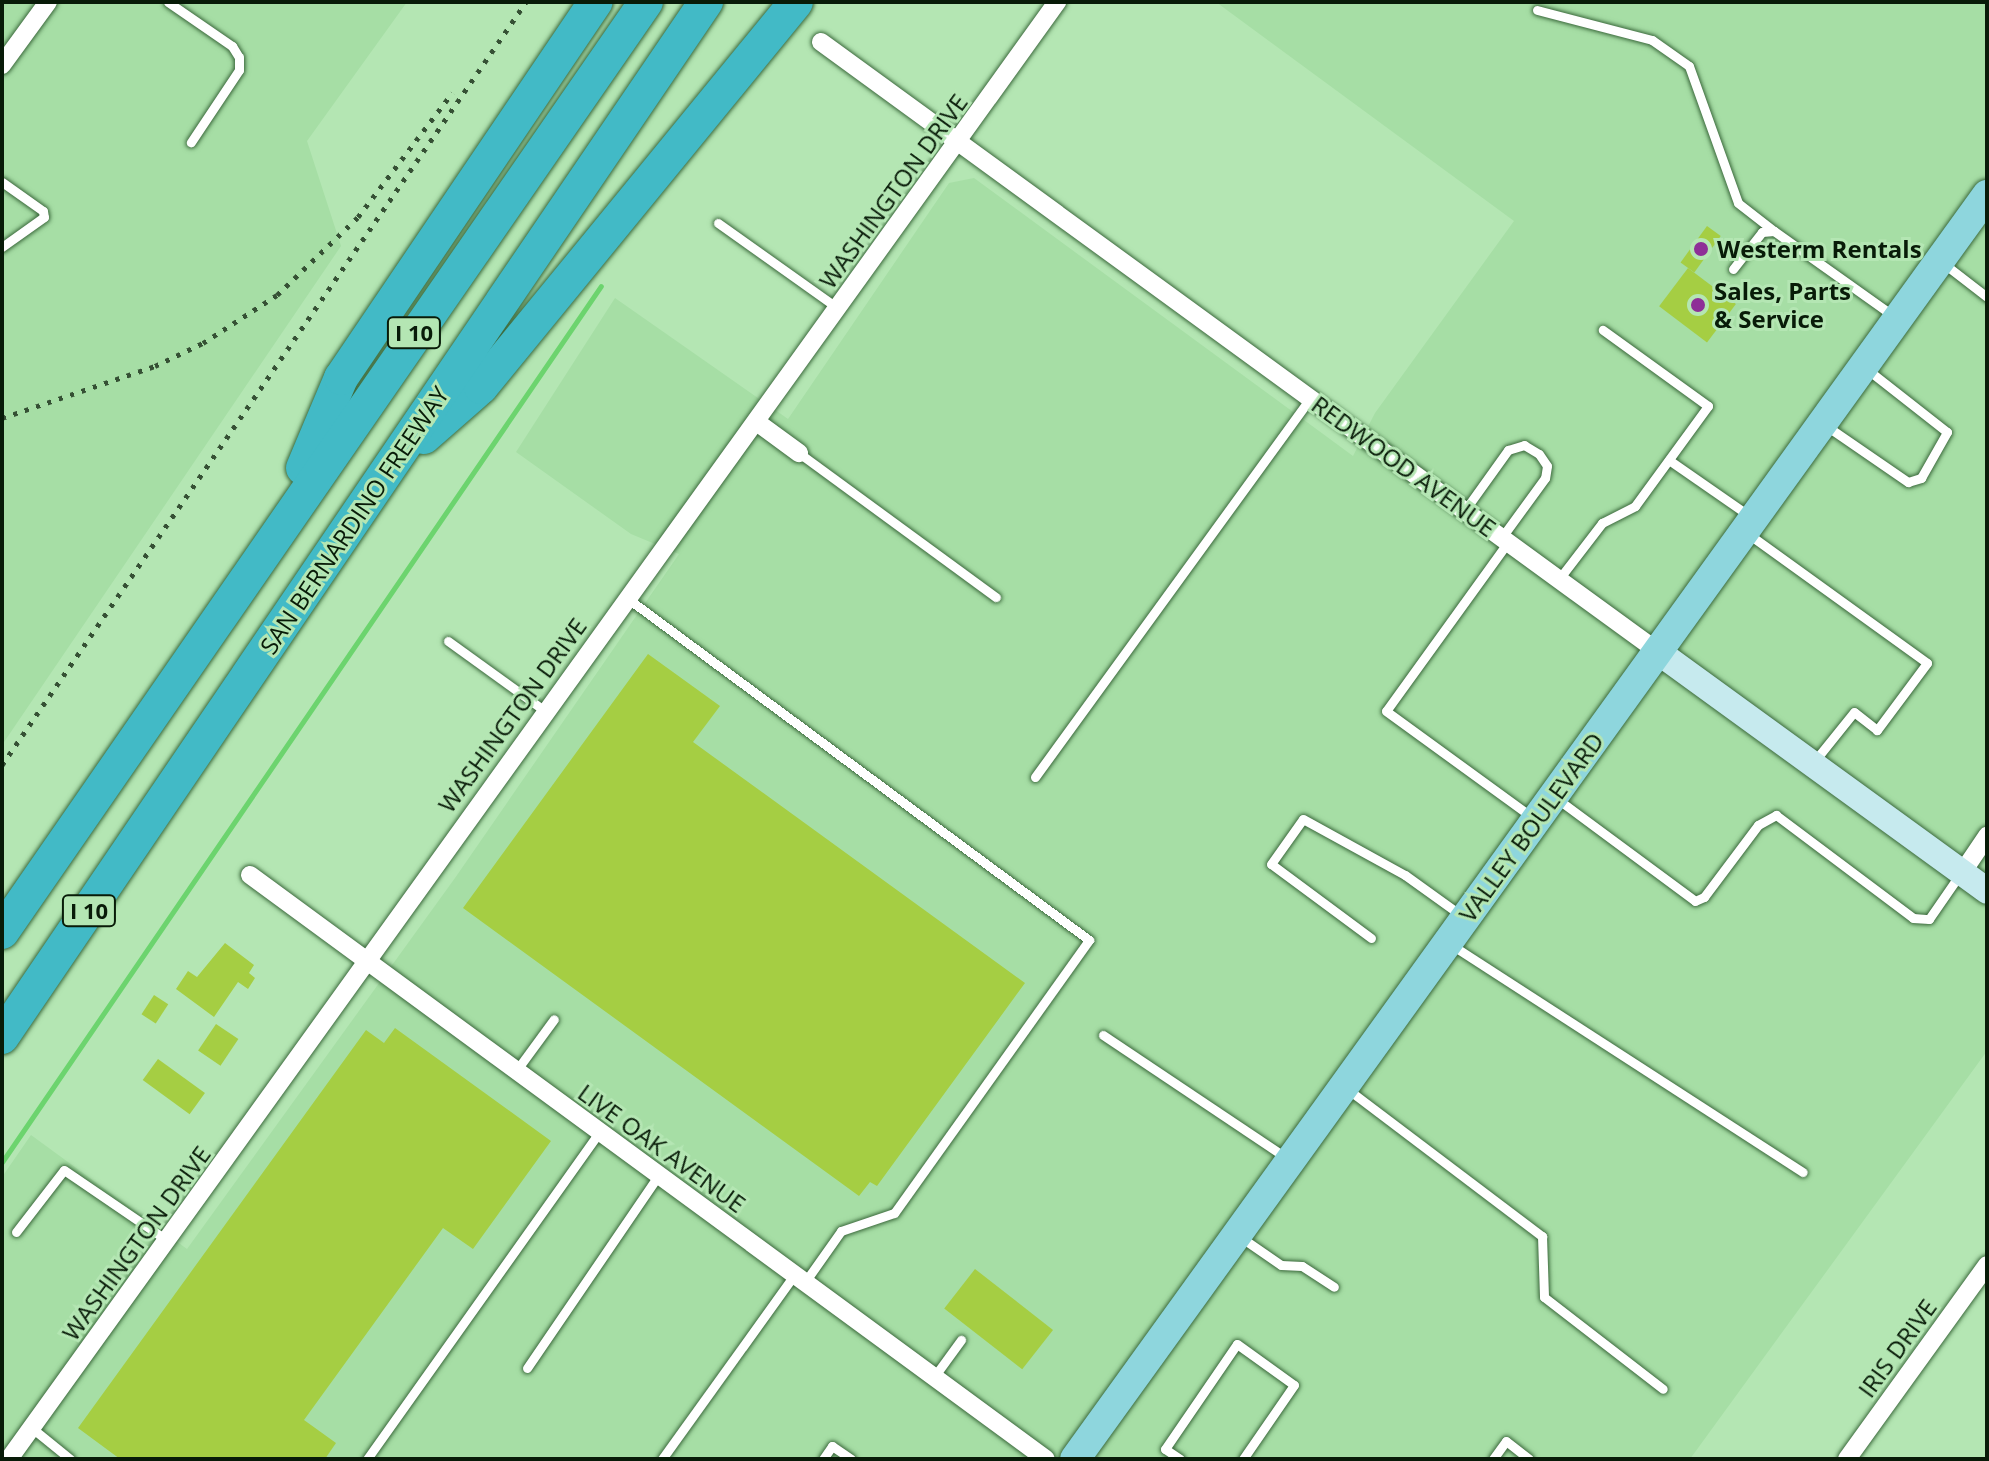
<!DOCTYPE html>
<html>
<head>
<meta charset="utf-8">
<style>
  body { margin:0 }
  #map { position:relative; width:1989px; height:1461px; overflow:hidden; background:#b4e6b3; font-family:"Open Sans",sans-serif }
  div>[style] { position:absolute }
  .built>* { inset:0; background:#a6dea5 }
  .stream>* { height:5px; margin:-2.5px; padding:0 2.5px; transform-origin:2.5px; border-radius:2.5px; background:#6cd46e }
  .building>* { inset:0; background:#a5ce43; transform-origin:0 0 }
  .roads { filter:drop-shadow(0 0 2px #3b693c) drop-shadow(0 0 2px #3b693c) }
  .lane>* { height:9px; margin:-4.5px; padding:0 4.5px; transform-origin:4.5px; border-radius:4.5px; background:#fff }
  .street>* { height:18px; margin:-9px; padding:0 9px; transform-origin:9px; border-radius:9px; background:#fff }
  .secondary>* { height:26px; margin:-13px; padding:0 13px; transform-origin:13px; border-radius:13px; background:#c6eaee }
  .primary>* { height:30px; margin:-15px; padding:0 15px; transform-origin:15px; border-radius:15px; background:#8ed6dd }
  .highway>* { height:34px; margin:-17px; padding:0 17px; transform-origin:17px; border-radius:17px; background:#42bac6 }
  .rail>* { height:5px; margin-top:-2.5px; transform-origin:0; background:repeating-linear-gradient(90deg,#355034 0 4px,transparent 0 12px) }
  .dots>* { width:22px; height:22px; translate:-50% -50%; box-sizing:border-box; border:4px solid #b4e6b3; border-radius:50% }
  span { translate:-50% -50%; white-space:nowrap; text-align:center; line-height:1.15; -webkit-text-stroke:6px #b4e6b3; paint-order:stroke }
  .shield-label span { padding:2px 6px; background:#b4e6b3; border:2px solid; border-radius:6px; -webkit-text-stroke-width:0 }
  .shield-label { font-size:22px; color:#081b08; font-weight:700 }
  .street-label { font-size:24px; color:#081b08 }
  .poi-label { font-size:24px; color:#081b08; font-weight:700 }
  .left { translate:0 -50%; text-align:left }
  .frame { position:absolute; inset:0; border:4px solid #081b08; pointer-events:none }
</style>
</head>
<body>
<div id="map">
  <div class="built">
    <div style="clip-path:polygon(2px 2px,407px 2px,307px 141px,341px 246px,2px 745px)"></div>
    <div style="clip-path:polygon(1216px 2px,1987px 2px,1987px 1051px,1690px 1459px,2px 1459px,2px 1177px,31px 1135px,187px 1249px,455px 878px,679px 554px,631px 534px,516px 452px,615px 298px,788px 419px,949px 183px,974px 178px,1353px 456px,1375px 413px,1514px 221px)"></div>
  </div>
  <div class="stream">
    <div style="left:2px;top:1162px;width:1061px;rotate:-55.64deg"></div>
  </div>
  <div class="building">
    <div style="left:1707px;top:226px;width:17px;height:45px;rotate:36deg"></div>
    <div style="left:1688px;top:268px;width:60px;height:48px;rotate:37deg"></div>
    <div style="clip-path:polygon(648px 654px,720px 706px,693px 742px,1025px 983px,877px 1186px,870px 1182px,859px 1196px,463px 908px)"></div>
    <div style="clip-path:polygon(225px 943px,254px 965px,249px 973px,255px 978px,248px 989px,238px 982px,214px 1017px,176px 989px,188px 971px,197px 977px)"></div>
    <div style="left:154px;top:995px;width:17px;height:23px;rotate:33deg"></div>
    <div style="left:216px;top:1024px;width:27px;height:32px;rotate:34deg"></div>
    <div style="clip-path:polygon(395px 1028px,551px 1141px,473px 1249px,443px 1228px,304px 1420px,336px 1443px,325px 1459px,120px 1459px,78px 1428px,366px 1030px,384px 1043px)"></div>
    <div style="left:158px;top:1059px;width:58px;height:26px;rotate:36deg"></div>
    <div style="left:975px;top:1269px;width:99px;height:50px;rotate:38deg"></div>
  </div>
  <div class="roads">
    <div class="lane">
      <div style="left:168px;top:2px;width:78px;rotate:34.5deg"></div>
      <div style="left:232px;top:46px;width:13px;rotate:58deg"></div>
      <div style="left:239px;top:57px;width:13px;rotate:90deg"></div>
      <div style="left:239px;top:70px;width:87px;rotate:123.7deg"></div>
      <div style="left:1537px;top:10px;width:119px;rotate:14.6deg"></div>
      <div style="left:1652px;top:40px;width:45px;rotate:35.1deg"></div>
      <div style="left:1689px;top:66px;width:145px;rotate:70.3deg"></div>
      <div style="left:1738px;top:203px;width:46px;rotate:37.9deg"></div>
      <div style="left:2px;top:182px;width:50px;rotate:35.3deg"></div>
      <div style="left:43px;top:211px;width:6px;rotate:81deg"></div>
      <div style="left:44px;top:217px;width:52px;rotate:144.5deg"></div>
      <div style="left:718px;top:223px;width:148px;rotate:35.4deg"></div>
      <div style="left:1943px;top:263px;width:56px;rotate:37.7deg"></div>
      <div style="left:1733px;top:269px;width:47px;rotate:-51.9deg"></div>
      <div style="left:1762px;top:232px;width:12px;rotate:-5deg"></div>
      <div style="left:1774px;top:231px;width:148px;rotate:35.4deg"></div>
      <div style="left:1825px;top:425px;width:101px;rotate:34.5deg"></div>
      <div style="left:1908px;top:482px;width:14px;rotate:-17deg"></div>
      <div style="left:1921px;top:478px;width:53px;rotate:-60.5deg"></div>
      <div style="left:1947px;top:432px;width:100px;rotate:-141.9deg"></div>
      <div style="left:799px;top:453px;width:244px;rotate:36.2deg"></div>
      <div style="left:1669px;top:460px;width:96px;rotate:34.8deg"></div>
      <div style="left:1465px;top:510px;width:74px;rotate:-54.4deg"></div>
      <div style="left:1508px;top:450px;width:17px;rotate:-17deg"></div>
      <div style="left:1524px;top:445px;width:17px;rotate:31deg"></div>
      <div style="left:1539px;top:454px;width:14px;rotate:56deg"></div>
      <div style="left:1547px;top:466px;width:12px;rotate:99deg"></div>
      <div style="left:1545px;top:478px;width:73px;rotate:126.1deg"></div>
      <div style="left:1747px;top:533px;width:222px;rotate:35.8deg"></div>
      <div style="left:1927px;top:663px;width:84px;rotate:126.7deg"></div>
      <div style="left:1877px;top:730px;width:29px;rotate:-142deg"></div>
      <div style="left:1854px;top:712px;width:65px;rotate:128.8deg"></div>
      <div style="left:1508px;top:542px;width:208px;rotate:125.8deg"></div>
      <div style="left:1386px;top:711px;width:180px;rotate:36deg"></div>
      <div style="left:1559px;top:579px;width:71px;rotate:-52.5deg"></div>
      <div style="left:1602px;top:523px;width:37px;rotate:-27deg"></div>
      <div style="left:1635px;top:506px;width:124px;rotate:-53.9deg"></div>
      <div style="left:1708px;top:406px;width:130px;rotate:-144.1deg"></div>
      <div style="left:627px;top:598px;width:575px;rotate:36.51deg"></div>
      <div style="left:1089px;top:940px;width:335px;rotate:125.5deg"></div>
      <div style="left:894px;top:1213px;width:56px;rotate:161.2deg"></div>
      <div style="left:841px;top:1231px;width:62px;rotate:125.2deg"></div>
      <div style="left:448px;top:641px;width:120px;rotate:35.8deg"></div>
      <div style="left:1035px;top:777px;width:470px;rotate:-54deg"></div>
      <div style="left:1556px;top:798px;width:173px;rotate:36.5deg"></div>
      <div style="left:1695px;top:901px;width:10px;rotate:-24deg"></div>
      <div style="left:1704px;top:897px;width:90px;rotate:-53.1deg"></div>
      <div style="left:1758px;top:825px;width:21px;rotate:-29deg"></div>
      <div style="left:1776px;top:815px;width:171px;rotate:36.9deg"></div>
      <div style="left:1913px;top:918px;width:16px;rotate:4deg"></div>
      <div style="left:1929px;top:919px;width:55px;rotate:-55.4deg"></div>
      <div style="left:1371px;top:938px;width:124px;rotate:-143.5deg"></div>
      <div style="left:1271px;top:864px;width:55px;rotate:-54.6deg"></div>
      <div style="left:1303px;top:819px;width:116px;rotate:28.8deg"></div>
      <div style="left:1405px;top:875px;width:70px;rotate:35.7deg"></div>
      <div style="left:1450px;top:944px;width:420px;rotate:32.9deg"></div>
      <div style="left:1103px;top:1035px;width:221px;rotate:33.8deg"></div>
      <div style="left:516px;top:1071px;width:64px;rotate:-53.8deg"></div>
      <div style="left:1346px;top:1088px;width:246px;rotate:37.1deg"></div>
      <div style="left:1542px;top:1236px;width:61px;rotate:88.1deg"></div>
      <div style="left:1544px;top:1297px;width:150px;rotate:37.7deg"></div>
      <div style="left:16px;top:1232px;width:78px;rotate:-52.3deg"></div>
      <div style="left:64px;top:1170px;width:126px;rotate:34.3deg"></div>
      <div style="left:1239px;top:1236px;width:51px;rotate:34.6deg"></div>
      <div style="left:1281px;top:1265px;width:21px;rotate:3deg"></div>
      <div style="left:1302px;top:1266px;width:38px;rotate:33deg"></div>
      <div style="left:527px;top:1368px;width:232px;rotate:-55.7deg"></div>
      <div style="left:934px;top:1377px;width:46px;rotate:-53.9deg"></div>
      <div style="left:32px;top:1428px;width:49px;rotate:39.2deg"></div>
      <div style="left:367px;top:1459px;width:401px;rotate:-54.6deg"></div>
      <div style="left:662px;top:1459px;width:226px;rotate:-54.3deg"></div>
      <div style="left:823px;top:1459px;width:16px;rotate:-55deg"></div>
      <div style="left:832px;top:1446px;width:23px;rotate:34deg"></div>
      <div style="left:1180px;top:1459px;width:18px;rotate:-146deg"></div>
      <div style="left:1165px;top:1449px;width:127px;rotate:-55.6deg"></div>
      <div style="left:1237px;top:1344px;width:70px;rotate:35.7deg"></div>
      <div style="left:1294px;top:1385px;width:90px;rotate:124.6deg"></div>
      <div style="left:1493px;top:1459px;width:22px;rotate:-54deg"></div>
      <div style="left:1506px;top:1441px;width:29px;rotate:38deg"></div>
    </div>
    <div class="street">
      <div style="left:821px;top:42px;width:1034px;rotate:36.07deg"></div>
      <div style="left:2px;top:65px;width:78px;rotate:-53.9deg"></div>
      <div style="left:758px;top:423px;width:51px;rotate:36.2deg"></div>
      <div style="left:1962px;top:873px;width:45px;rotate:-56deg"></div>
      <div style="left:250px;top:875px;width:987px;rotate:36.27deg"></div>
      <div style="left:9px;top:1459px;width:1795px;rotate:-54.27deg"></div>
      <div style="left:1847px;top:1459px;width:239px;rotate:-54.2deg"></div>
    </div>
    <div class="secondary">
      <div style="left:1657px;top:651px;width:408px;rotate:36deg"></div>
    </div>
    <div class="primary">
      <div style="left:1075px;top:1459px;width:1559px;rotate:-54.19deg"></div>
    </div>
    <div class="highway">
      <div style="left:424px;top:437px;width:76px;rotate:-41.3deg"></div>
      <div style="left:481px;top:387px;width:497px;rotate:-50.7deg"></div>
      <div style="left:303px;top:468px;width:98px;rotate:-67.1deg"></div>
      <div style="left:341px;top:378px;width:454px;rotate:-55.9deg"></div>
      <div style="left:2px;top:932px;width:1131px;rotate:-55.3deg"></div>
      <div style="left:2px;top:1037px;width:1252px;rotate:-55.78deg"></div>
    </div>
  </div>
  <div class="rail">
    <div style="left:2px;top:418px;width:162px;rotate:-18.8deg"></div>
    <div style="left:155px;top:366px;width:53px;rotate:-25.6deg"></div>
    <div style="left:203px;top:343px;width:88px;rotate:-33deg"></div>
    <div style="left:277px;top:295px;width:112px;rotate:-43.9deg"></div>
    <div style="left:358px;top:217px;width:156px;rotate:-52.8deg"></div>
    <div style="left:2px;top:765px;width:926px;rotate:-55.52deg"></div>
  </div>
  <div class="dots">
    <div style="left:1701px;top:249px;background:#8e2f97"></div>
    <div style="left:1698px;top:305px;background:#8e2f97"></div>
  </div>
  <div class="shield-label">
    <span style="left:414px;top:333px">I 10</span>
    <span style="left:89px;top:911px">I 10</span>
  </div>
  <div class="street-label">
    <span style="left:893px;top:191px;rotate:-54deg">WASHINGTON DRIVE</span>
    <span style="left:1404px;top:466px;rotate:36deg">REDWOOD AVENUE</span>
    <span style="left:354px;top:520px;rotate:-56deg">SAN BERNARDINO FREEWAY</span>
    <span style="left:512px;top:715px;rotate:-54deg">WASHINGTON DRIVE</span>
    <span style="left:1531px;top:827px;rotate:-54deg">VALLEY BOULEVARD</span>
    <span style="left:662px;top:1148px;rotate:36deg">LIVE OAK AVENUE</span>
    <span style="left:136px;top:1243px;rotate:-54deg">WASHINGTON DRIVE</span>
    <span style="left:1897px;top:1348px;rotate:-54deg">IRIS DRIVE</span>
  </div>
  <div class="poi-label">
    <span class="left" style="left:1717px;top:249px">Westerm Rentals</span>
    <span class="left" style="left:1714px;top:305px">Sales, Parts<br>&amp; Service</span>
  </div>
  <div class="frame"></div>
</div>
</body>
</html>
